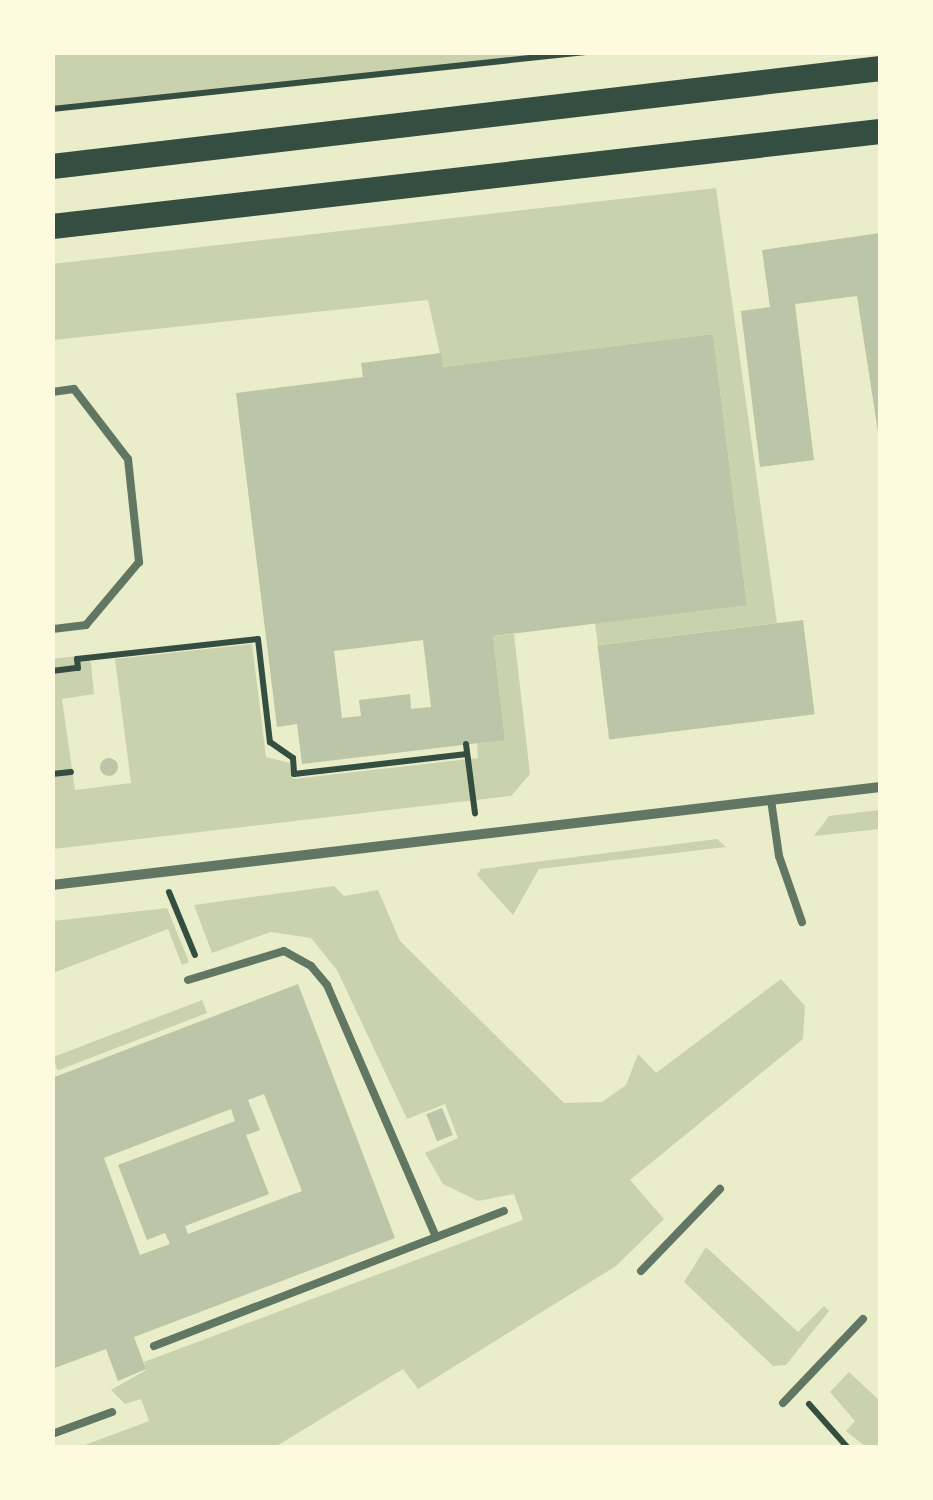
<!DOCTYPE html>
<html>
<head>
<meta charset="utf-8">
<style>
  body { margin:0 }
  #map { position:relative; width:933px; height:1500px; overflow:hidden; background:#e9edc9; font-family:"Source Serif 4",serif }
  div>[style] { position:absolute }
  .green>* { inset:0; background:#cad2ad; transform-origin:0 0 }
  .building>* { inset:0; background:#bcc5a7; transform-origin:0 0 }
  .round { border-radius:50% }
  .path>* { height:6px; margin:-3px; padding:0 3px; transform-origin:3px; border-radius:3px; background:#344e41 }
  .service>* { height:8px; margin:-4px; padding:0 4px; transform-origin:4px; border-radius:4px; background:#617663 }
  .minor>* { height:10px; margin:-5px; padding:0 5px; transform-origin:5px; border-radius:5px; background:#617663 }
  .primary>* { height:25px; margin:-12.5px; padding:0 12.5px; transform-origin:12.5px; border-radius:12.5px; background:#344e41 }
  span { translate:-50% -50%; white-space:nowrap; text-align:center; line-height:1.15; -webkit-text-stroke:10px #fefae0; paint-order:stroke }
  .frame { position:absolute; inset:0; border:55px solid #fefae0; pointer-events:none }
</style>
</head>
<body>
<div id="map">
  <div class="green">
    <div style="clip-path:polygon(53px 52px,586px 53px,53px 109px)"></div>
    <div style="clip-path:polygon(716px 188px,777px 623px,598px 645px,595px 623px,747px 604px,713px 334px,443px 367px,428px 300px,53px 340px,52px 264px)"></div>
    <div style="clip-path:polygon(514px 634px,530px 774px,511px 796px,53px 849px,52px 659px,85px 655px,91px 663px,94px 694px,62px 699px,75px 790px,131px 783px,115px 659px,252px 644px,266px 757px,290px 763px,293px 779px,478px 758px,477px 743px,505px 739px,493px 636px)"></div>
    <div style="clip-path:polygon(880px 810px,880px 829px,814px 836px,829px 816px)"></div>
    <div style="clip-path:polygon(717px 839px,726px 847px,539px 869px,513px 915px,477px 875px,481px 869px)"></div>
    <div style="clip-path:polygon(334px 886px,344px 896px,378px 890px,400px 941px,564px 1103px,602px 1102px,626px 1085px,638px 1054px,656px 1073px,781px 979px,805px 1006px,803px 1039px,630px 1180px,664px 1219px,616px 1266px,418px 1389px,403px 1369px,275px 1447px,77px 1448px,149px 1421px,141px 1399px,125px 1404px,111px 1390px,146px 1370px,144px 1362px,523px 1220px,514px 1194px,478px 1201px,443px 1184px,425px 1153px,458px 1138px,445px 1104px,407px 1119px,337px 970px,311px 938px,271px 932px,212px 953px,194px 905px)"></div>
    <div style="clip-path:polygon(167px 908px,189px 962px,182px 965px,168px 929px,53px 973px,53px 921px)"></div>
    <div style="left:202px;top:1000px;width:14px;height:160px;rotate:69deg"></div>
    <div style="clip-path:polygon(706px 1247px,798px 1332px,824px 1306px,829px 1311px,786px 1365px,773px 1366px,684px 1282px)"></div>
    <div style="clip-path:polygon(849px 1372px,880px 1401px,880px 1447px,866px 1447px,846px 1431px,855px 1421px,830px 1392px)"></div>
  </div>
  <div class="building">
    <div style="clip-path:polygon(880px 233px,880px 445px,857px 296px,795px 304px,814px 460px,760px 467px,741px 311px,770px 307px,762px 250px)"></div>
    <div style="clip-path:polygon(evenodd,713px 334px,747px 605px,493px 636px,505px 740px,302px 764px,297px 724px,277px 727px,236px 393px,363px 377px,361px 363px,441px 353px,443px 367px,713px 334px,423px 640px,431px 707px,411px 709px,410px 694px,359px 700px,361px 716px,342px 718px,334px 651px,423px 640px)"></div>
    <div style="left:803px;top:620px;width:95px;height:207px;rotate:83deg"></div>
    <div class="round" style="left:100px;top:758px;width:18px;height:18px"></div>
    <div style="clip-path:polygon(evenodd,298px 984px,395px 1238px,134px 1337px,146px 1369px,118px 1381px,106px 1349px,52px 1369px,52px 1078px,298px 984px,264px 1094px,302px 1191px,188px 1234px,185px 1226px,269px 1194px,246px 1135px,260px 1130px,248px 1100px,264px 1094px,298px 984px,231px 1109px,235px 1121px,118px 1165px,147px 1240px,165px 1233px,170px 1244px,140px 1255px,104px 1158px,231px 1109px)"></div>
    <div style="left:442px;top:1108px;width:29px;height:17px;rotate:68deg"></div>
  </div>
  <div class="path">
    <div style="left:52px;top:109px;width:537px;rotate:-6.09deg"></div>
    <div style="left:52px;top:671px;width:26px;rotate:-7deg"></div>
    <div style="left:78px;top:668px;width:9px;rotate:-96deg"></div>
    <div style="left:77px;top:659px;width:182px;rotate:-6.3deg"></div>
    <div style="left:258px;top:639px;width:104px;rotate:83.4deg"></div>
    <div style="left:270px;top:742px;width:28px;rotate:35deg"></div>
    <div style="left:293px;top:758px;width:16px;rotate:86deg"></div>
    <div style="left:294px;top:774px;width:174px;rotate:-6.6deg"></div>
    <div style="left:466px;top:744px;width:70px;rotate:82.6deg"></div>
    <div style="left:52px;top:774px;width:19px;rotate:-6deg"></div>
    <div style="left:169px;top:892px;width:68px;rotate:67.6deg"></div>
    <div style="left:809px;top:1404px;width:59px;rotate:48.4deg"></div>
  </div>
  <div class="service">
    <div style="left:52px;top:392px;width:22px;rotate:-8deg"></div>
    <div style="left:74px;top:389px;width:88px;rotate:52.4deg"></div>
    <div style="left:128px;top:459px;width:104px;rotate:83.9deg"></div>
    <div style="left:139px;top:562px;width:82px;rotate:130.1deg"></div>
    <div style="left:86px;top:625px;width:34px;rotate:173deg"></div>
    <div style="left:771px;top:800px;width:57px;rotate:81.9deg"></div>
    <div style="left:779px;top:856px;width:70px;rotate:70.8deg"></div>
    <div style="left:188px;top:980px;width:100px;rotate:-16.8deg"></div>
    <div style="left:284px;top:951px;width:31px;rotate:29deg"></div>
    <div style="left:311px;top:966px;width:25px;rotate:50deg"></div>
    <div style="left:327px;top:985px;width:275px;rotate:66.6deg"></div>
    <div style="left:641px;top:1271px;width:114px;rotate:-46.1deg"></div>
    <div style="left:154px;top:1346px;width:375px;rotate:-21.1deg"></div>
    <div style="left:783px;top:1403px;width:116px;rotate:-46.4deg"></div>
    <div style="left:52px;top:1434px;width:64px;rotate:-20.1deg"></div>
  </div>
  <div class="minor">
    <div style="left:52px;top:885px;width:834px;rotate:-6.75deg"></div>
  </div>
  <div class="primary">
    <div style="left:52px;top:166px;width:834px;rotate:-6.75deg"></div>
    <div style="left:52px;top:226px;width:833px;rotate:-6.55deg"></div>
  </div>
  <div class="frame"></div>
</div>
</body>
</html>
